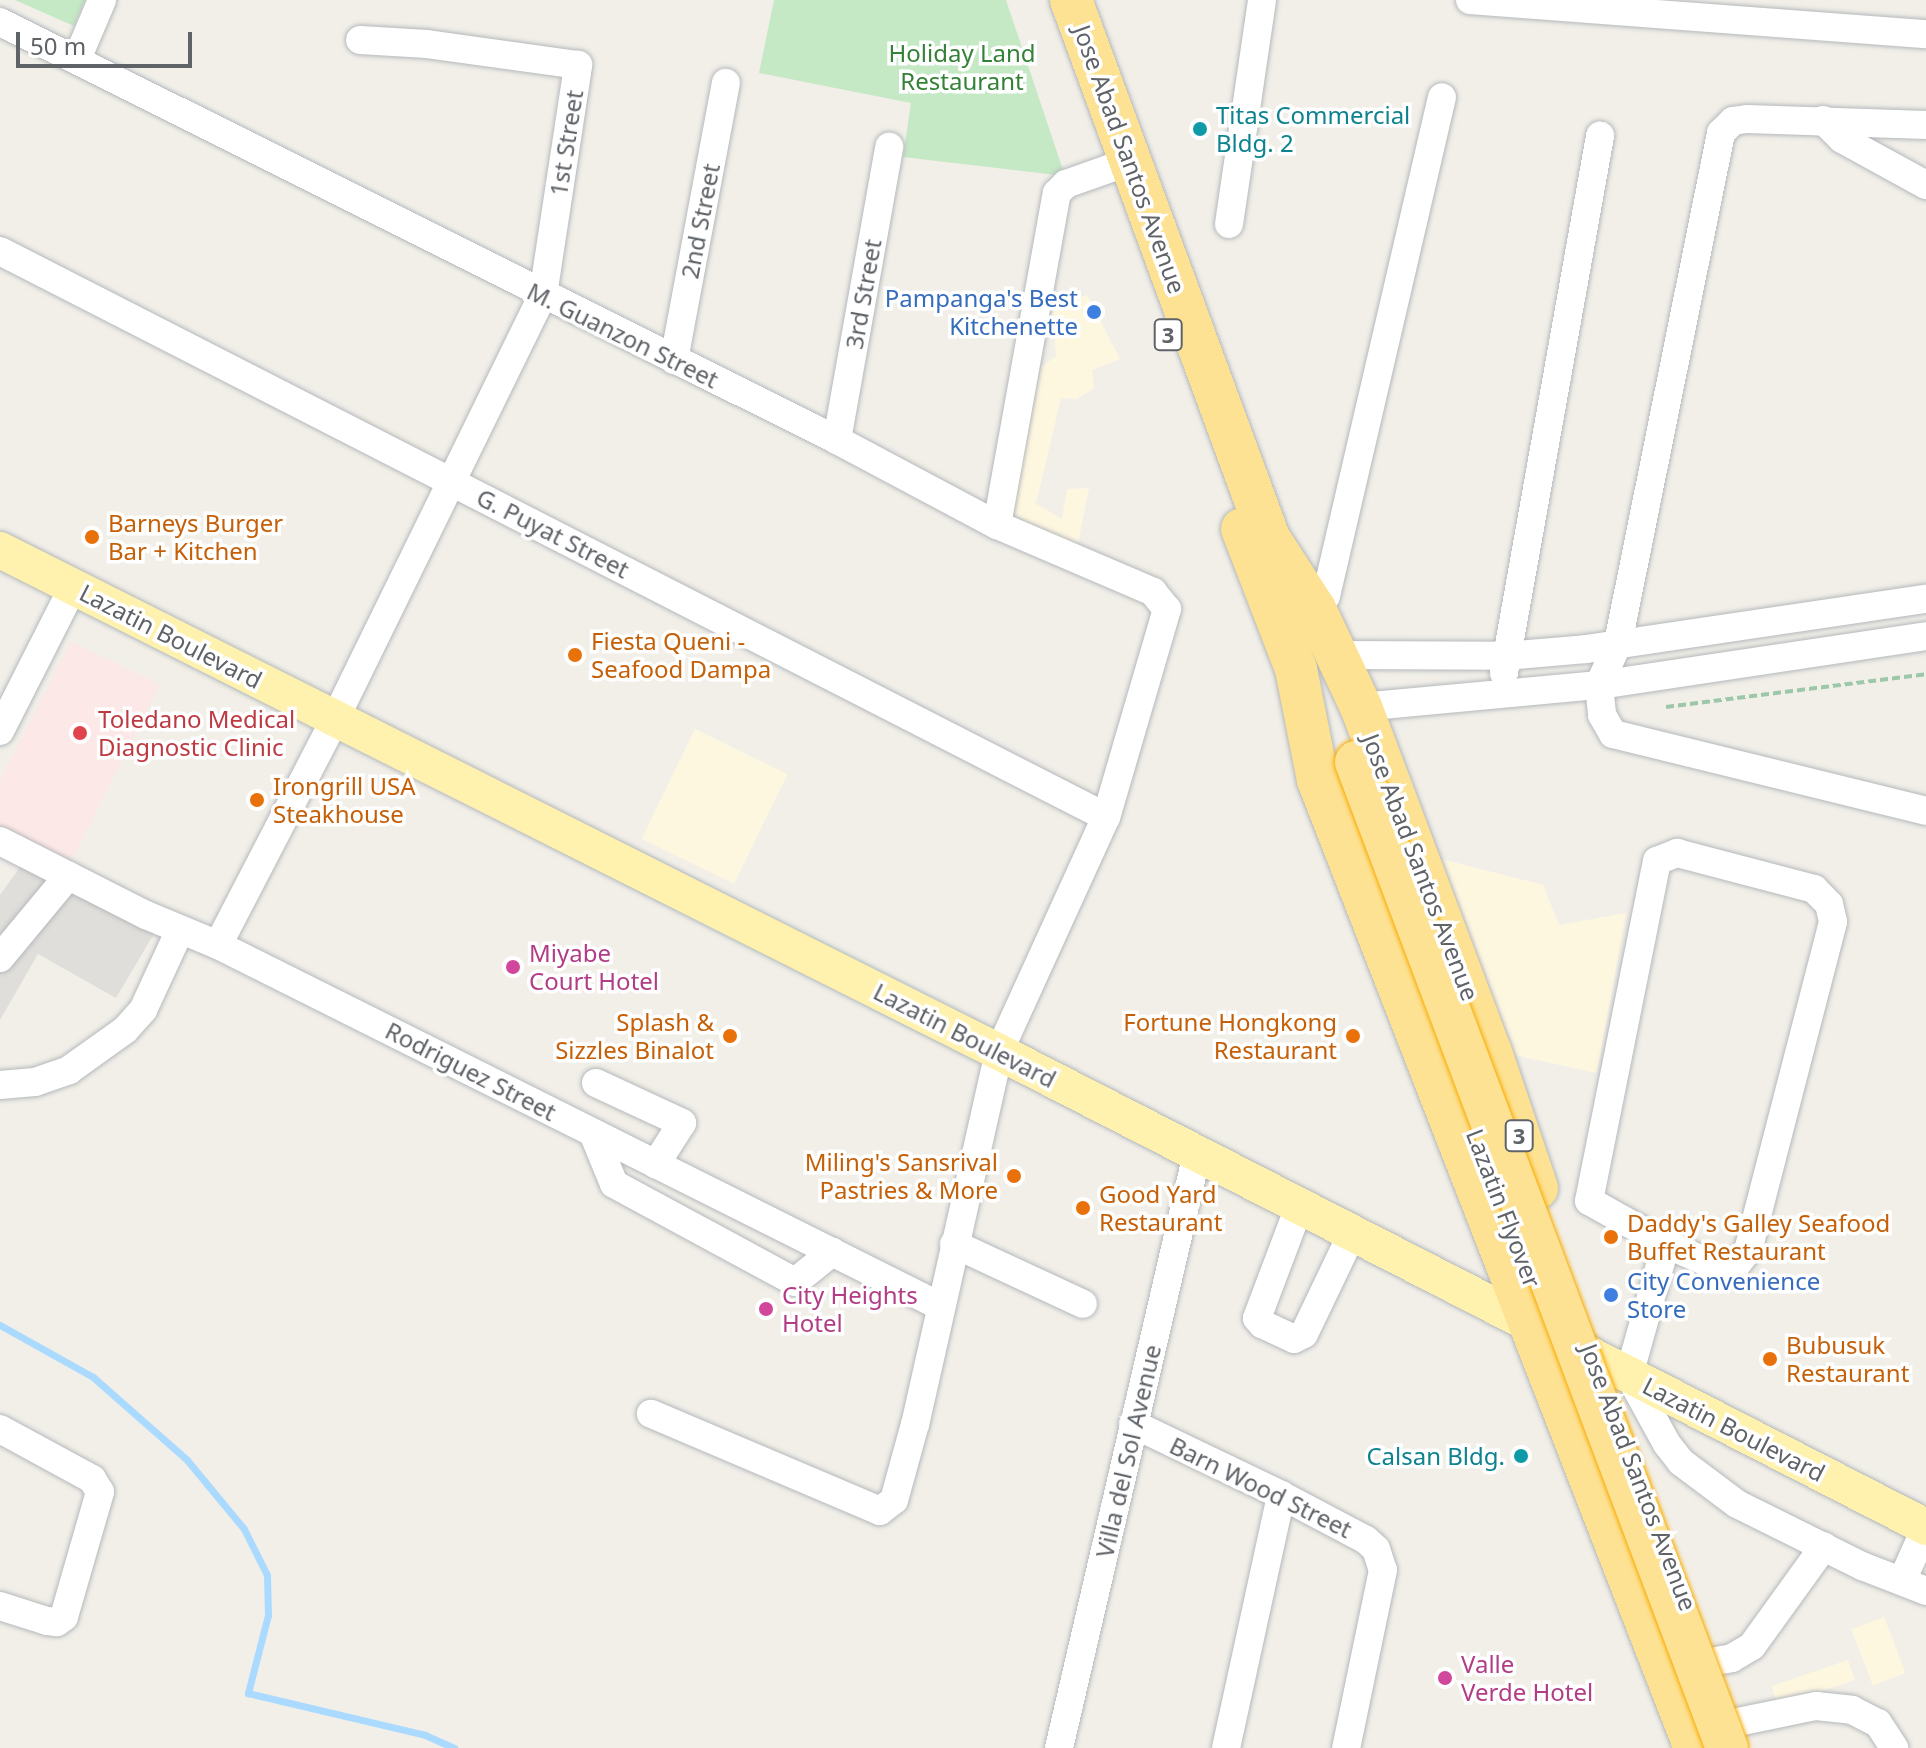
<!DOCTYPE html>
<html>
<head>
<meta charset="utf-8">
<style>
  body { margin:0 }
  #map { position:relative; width:1926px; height:1748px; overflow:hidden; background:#f1efe8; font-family:"Noto Sans",sans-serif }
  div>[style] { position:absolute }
  .commercial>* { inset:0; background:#fef7e0; transform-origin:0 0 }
  .industrial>* { inset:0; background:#e0deda }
  .medical>* { inset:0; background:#fce8e6 }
  .green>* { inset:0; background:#c5e8c5 }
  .stream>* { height:7px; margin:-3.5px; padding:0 3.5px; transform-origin:3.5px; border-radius:3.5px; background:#aadaff }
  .path>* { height:4px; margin-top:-2px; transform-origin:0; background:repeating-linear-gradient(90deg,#9cc7a9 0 8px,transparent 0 12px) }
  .roads { filter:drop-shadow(0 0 2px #b5b8bc) drop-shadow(0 0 2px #b5b8bc) }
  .minor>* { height:28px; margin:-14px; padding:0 14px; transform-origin:14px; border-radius:14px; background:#fff }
  .major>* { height:36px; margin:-18px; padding:0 18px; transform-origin:18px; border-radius:18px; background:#fff2af }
  .highway>* { height:42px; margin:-21px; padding:0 21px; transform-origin:21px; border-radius:21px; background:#fde293 }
  .bridges { filter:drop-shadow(0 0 2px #f9ab00) drop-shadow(0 0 2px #f9ab00) }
  .highway-bridge>* { height:42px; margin:-21px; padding:0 21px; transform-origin:21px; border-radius:21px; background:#fde293 }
  .dots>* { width:22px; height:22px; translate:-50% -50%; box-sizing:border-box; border:4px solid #fff; border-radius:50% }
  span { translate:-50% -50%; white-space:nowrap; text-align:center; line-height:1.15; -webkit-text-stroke:7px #fff; paint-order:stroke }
  .shield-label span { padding:2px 6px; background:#fff; border:2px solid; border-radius:6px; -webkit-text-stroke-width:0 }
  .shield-label { font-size:22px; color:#5f6368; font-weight:700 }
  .park-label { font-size:24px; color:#348238 }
  .culture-label { font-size:24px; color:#0d838f }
  .left { translate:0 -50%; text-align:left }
  .right { translate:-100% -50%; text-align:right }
  .street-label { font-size:24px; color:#5f6368 }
  .shop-label { font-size:24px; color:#366cbe }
  .food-label { font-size:24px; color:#c56008 }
  .health-label { font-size:24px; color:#be3a42 }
  .hotel-label { font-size:24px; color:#b23c85 }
  .scale { position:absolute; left:16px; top:32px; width:176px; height:36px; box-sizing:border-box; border:4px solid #5f6368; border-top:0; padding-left:10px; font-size:24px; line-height:28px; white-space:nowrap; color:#5f6368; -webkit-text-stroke:6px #fff; paint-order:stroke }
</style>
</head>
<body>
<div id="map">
  <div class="commercial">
    <div style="clip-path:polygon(1087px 295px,1120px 359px,1092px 370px,1094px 388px,1077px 399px,1061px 398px,1036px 504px,1062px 519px,1067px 489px,1089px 488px,1076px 553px,1012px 513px,1041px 367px,1056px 356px,1052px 306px)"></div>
    <div style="left:695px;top:729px;width:103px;height:122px;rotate:26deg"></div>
    <div style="clip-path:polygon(1430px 856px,1543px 885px,1559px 925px,1626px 913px,1597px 1073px,1505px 1053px)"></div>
    <div style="left:1884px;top:1617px;width:60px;height:35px;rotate:69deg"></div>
    <div style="left:1848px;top:1660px;width:21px;height:81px;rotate:71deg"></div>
  </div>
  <div class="industrial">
    <div style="clip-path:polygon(22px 864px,155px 932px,116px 998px,38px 954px,0 1020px,0 895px)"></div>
  </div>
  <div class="medical">
    <div style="clip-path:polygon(71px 641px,160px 685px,67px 869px,0 835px,0 781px)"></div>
  </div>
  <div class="green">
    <div style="clip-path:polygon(15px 0,85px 0,74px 26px)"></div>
    <div style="clip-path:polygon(774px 0,1006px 0,1065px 176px,903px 157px,911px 103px,759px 73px)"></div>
  </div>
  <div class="stream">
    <div style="left:0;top:1325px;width:107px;rotate:29.2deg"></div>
    <div style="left:93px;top:1377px;width:125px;rotate:41.4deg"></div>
    <div style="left:187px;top:1460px;width:89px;rotate:50.4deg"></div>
    <div style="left:244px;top:1529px;width:51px;rotate:63.4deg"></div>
    <div style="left:267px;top:1575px;width:40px;rotate:88.6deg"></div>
    <div style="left:268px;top:1615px;width:81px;rotate:104.4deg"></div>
    <div style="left:248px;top:1693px;width:182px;rotate:13.3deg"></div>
    <div style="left:425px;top:1735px;width:32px;rotate:24deg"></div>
  </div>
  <div class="path">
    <div style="left:1666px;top:707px;width:262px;rotate:-7.2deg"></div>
  </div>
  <div class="roads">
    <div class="minor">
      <div style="left:1470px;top:0;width:457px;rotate:4.3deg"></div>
      <div style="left:0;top:22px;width:936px;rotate:26.54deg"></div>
      <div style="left:837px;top:440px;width:181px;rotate:28deg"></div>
      <div style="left:997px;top:525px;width:170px;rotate:23.2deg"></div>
      <div style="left:1153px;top:592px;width:22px;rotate:51deg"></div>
      <div style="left:1167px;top:609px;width:217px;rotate:106.3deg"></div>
      <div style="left:1106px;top:817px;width:258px;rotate:114.5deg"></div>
      <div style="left:999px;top:1052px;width:381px;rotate:102.7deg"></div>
      <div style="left:915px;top:1424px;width:79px;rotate:105.4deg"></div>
      <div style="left:894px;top:1500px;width:18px;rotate:142deg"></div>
      <div style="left:880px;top:1511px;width:249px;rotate:-157deg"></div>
      <div style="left:77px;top:59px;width:64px;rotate:-67deg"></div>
      <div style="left:1823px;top:120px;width:27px;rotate:45deg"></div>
      <div style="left:1842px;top:139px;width:96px;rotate:28.7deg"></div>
      <div style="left:1926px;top:125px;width:179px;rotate:-178.1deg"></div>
      <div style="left:1747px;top:119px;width:14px;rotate:172deg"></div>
      <div style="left:1733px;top:121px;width:17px;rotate:135deg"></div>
      <div style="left:1721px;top:133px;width:520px;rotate:101.42deg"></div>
      <div style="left:1618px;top:643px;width:46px;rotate:114.3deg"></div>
      <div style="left:1599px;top:685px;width:30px;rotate:84deg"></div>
      <div style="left:1602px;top:715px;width:22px;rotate:60deg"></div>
      <div style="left:1613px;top:734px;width:322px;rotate:13.8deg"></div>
      <div style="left:1229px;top:224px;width:226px;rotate:-81.6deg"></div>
      <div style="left:0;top:251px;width:1242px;rotate:27.1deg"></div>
      <div style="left:674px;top:360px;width:282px;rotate:-79.4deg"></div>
      <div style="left:837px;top:440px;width:298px;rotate:-79.9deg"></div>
      <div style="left:997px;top:525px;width:337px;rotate:-79.8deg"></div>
      <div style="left:1057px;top:193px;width:13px;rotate:-45deg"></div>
      <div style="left:1066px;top:184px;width:69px;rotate:-19.5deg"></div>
      <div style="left:1315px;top:609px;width:17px;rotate:-50deg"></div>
      <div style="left:1326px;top:596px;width:512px;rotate:-76.91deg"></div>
      <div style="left:1339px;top:655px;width:166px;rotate:0.3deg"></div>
      <div style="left:1505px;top:656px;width:81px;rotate:-4.9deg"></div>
      <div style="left:1586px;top:649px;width:344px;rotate:-8.4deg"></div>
      <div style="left:1504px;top:673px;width:546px;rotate:-79.86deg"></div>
      <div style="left:1361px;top:707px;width:239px;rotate:-5.3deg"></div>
      <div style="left:1599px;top:685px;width:331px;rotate:-8.5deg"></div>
      <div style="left:0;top:731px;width:161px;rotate:-63.1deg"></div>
      <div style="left:0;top:841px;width:164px;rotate:26.9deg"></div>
      <div style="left:146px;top:915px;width:78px;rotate:22.6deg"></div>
      <div style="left:218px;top:945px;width:807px;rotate:26.57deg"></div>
      <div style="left:1677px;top:853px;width:142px;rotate:14.7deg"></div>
      <div style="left:1814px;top:889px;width:21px;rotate:45deg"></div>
      <div style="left:1829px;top:904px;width:18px;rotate:77deg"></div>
      <div style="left:1833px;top:922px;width:339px;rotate:104.5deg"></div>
      <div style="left:1748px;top:1250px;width:23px;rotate:128deg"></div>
      <div style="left:1734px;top:1268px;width:16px;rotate:-176deg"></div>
      <div style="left:1718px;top:1267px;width:57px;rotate:-156.1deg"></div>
      <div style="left:1666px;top:1244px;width:88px;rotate:-150.8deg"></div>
      <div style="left:1589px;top:1201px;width:347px;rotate:-78.7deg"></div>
      <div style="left:1657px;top:861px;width:22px;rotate:-22deg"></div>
      <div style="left:218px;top:945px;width:254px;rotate:-62.6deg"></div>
      <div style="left:335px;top:719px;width:472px;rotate:-63.9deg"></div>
      <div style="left:543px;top:295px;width:233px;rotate:-81.3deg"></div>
      <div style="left:578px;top:65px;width:152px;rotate:-172.1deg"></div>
      <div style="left:427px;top:44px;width:67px;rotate:-176.6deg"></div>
      <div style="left:0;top:958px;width:107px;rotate:-50.3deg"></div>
      <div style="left:596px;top:1083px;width:95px;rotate:24.9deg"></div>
      <div style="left:682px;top:1123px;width:49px;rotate:122.4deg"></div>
      <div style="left:0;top:1085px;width:35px;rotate:-5deg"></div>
      <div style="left:35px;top:1082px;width:36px;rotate:-19deg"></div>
      <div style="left:69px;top:1070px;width:69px;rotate:-35.5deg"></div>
      <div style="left:125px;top:1030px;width:27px;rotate:-48deg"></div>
      <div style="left:143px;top:1010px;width:88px;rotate:-65.2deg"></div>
      <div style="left:593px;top:1133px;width:55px;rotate:67.6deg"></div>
      <div style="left:614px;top:1184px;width:206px;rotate:28.4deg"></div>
      <div style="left:795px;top:1282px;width:48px;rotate:-39deg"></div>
      <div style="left:1299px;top:1207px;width:119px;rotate:110.7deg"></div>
      <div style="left:1257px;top:1318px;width:8px;rotate:50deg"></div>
      <div style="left:1262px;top:1324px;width:35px;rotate:25deg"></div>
      <div style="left:1294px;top:1339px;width:11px;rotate:-27deg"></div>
      <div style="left:1304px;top:1334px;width:111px;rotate:-64.4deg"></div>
      <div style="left:954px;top:1244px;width:142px;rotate:24.9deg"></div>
      <div style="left:1666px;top:1244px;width:136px;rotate:105.8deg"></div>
      <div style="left:1629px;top:1375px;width:79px;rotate:61.2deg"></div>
      <div style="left:1667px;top:1444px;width:23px;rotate:52deg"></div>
      <div style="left:1681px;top:1462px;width:70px;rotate:36.9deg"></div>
      <div style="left:1737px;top:1504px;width:140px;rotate:26.4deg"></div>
      <div style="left:1862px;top:1566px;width:69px;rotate:21.3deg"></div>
      <div style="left:1133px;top:1424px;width:164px;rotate:25.6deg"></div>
      <div style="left:1281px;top:1495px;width:96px;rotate:27.9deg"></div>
      <div style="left:1366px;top:1540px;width:13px;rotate:42deg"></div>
      <div style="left:1376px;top:1549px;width:22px;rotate:72deg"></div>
      <div style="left:1383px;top:1570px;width:182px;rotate:101.7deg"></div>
      <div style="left:0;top:1429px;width:105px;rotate:28.5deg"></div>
      <div style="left:92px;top:1479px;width:15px;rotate:58deg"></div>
      <div style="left:100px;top:1492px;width:130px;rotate:106.1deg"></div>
      <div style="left:64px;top:1617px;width:9px;rotate:144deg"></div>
      <div style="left:57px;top:1622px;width:10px;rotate:-174deg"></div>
      <div style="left:47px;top:1621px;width:49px;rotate:-162.3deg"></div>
      <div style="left:1902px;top:1581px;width:59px;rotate:-66deg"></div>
      <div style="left:1710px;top:1662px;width:22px;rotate:-10deg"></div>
      <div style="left:1732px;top:1658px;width:23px;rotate:-31deg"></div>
      <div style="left:1752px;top:1646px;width:123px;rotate:-54.2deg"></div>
      <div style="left:1733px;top:1723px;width:85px;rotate:-11.6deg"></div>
      <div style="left:1816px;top:1706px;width:36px;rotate:6deg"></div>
      <div style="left:1852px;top:1710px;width:29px;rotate:27deg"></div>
      <div style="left:1878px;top:1723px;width:30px;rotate:57deg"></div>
      <div style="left:1059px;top:1748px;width:610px;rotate:-76.92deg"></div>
      <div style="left:1226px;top:1748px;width:259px;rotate:-77.7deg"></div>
    </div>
    <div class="major">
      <div style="left:0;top:550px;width:1118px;rotate:26.68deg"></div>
      <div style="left:999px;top:1052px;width:1042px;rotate:27.13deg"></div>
    </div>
    <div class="highway">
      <div style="left:1071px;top:0;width:573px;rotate:69.79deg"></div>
      <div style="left:1269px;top:538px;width:85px;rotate:57.1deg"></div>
      <div style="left:1315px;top:609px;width:108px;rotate:64.9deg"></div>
      <div style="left:1361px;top:707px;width:369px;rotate:69.4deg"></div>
      <div style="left:1491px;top:1052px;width:144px;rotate:71.3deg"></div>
      <div style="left:1242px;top:529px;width:150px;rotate:68.9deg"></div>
      <div style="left:1296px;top:669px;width:113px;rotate:78.8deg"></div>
      <div style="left:1318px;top:780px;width:1039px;rotate:68.72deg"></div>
    </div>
  </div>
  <div class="bridges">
    <div class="highway-bridge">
      <div style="left:1356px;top:762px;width:1053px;rotate:69.38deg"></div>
    </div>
  </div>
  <div class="dots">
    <div style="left:1200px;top:129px;background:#0f9aa8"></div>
    <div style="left:1094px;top:312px;background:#3f7fe0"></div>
    <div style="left:92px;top:537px;background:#e8710a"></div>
    <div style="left:575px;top:655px;background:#e8710a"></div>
    <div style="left:80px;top:733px;background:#e0444e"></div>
    <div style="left:257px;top:800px;background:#e8710a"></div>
    <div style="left:513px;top:967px;background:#d1479c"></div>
    <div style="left:730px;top:1036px;background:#e8710a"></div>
    <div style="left:1353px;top:1036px;background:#e8710a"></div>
    <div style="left:1014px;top:1176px;background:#e8710a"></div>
    <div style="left:1083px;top:1208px;background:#e8710a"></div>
    <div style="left:1611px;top:1237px;background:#e8710a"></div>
    <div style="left:1611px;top:1295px;background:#3f7fe0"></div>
    <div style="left:766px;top:1309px;background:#d1479c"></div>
    <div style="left:1770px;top:1359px;background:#e8710a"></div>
    <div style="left:1521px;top:1456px;background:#0f9aa8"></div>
    <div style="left:1445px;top:1678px;background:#d1479c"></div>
  </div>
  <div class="shield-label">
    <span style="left:1168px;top:335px">3</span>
    <span style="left:1519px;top:1136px">3</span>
  </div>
  <div class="park-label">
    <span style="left:962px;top:67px">Holiday Land<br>Restaurant</span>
  </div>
  <div class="culture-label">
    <span class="left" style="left:1216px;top:129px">Titas Commercial<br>Bldg. 2</span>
    <span class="right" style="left:1505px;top:1456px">Calsan Bldg.</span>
  </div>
  <div class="street-label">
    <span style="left:566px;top:143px;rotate:-81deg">1st Street</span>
    <span style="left:1130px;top:159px;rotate:70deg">Jose Abad Santos Avenue</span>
    <span style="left:700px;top:221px;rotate:-79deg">2nd Street</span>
    <span style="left:863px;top:294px;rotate:-80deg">3rd Street</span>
    <span style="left:623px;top:335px;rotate:26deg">M. Guanzon Street</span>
    <span style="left:553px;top:533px;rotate:27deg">G. Puyat Street</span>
    <span style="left:171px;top:636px;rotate:27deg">Lazatin Boulevard</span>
    <span style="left:1421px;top:867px;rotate:69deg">Jose Abad Santos Avenue</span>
    <span style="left:965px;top:1035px;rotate:27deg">Lazatin Boulevard</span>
    <span style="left:471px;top:1071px;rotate:27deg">Rodriguez Street</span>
    <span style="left:1504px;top:1208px;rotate:69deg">Lazatin Flyover</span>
    <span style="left:1734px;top:1429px;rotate:27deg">Lazatin Boulevard</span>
    <span style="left:1128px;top:1451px;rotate:-77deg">Villa del Sol Avenue</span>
    <span style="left:1639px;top:1477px;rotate:69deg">Jose Abad Santos Avenue</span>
    <span style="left:1261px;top:1487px;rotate:26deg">Barn Wood Street</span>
  </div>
  <div class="shop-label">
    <span class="right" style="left:1078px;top:312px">Pampanga's Best<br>Kitchenette</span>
    <span class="left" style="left:1627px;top:1295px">City Convenience<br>Store</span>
  </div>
  <div class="food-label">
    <span class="left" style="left:108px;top:537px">Barneys Burger<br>Bar + Kitchen</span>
    <span class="left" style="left:591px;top:655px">Fiesta Queni -<br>Seafood Dampa</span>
    <span class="left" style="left:273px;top:800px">Irongrill USA<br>Steakhouse</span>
    <span class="right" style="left:714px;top:1036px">Splash &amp;<br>Sizzles Binalot</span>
    <span class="right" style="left:1337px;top:1036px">Fortune Hongkong<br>Restaurant</span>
    <span class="right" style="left:998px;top:1176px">Miling's Sansrival<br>Pastries &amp; More</span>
    <span class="left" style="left:1099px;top:1208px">Good Yard<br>Restaurant</span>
    <span class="left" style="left:1627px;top:1237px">Daddy's Galley Seafood<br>Buffet Restaurant</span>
    <span class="left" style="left:1786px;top:1359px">Bubusuk<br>Restaurant</span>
  </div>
  <div class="health-label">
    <span class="left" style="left:98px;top:733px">Toledano Medical<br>Diagnostic Clinic</span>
  </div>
  <div class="hotel-label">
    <span class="left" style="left:529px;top:967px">Miyabe<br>Court Hotel</span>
    <span class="left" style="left:782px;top:1309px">City Heights<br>Hotel</span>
    <span class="left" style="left:1461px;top:1678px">Valle<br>Verde Hotel</span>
  </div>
  <div class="scale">50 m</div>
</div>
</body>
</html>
